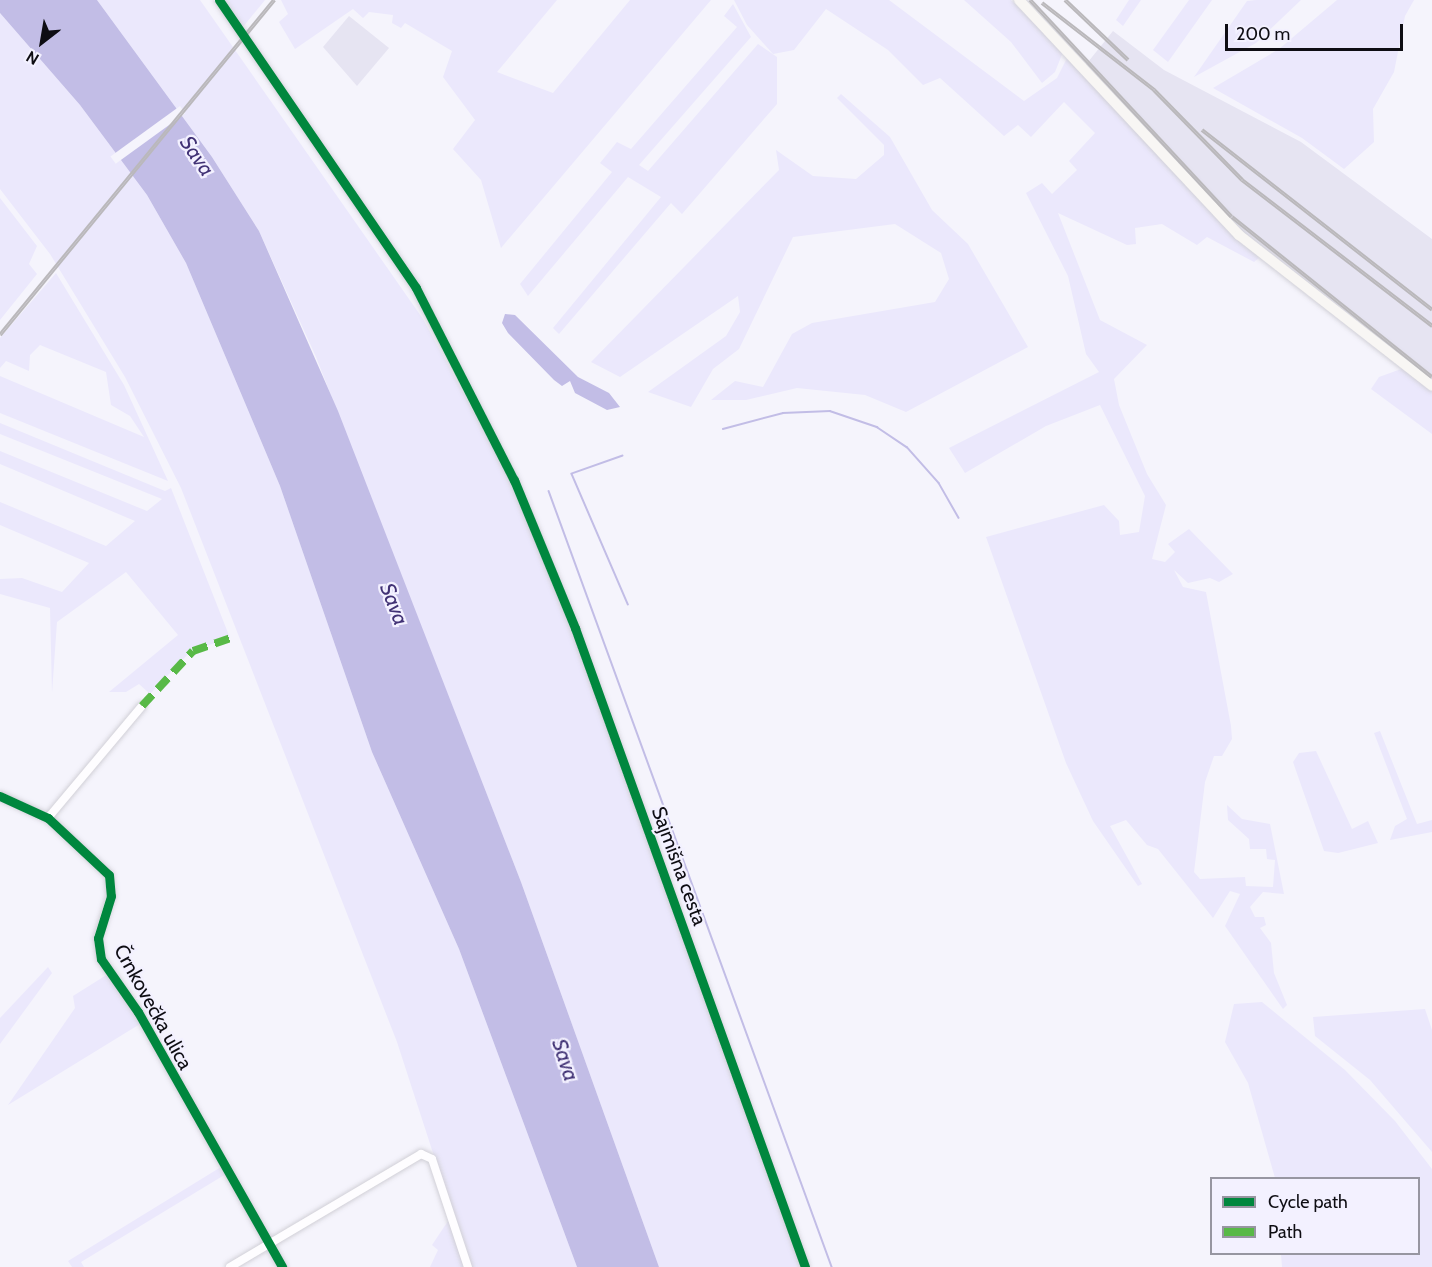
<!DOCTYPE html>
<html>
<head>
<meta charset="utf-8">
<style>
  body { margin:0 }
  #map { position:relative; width:1432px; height:1267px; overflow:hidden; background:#f5f4fc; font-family:Cabin,sans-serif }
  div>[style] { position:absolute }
  .built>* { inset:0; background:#e6e4f2 }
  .green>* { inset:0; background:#ebe8fc }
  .water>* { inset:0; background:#c2bde6 }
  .pier>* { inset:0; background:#f5f4fc; transform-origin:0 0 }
  .stream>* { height:1.5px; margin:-0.75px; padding:0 0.75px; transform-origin:0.75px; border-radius:0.75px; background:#c2bde6 }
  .roads { filter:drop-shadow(0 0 2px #d1d0d7) drop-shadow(0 0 2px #d1d0d7) }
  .street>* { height:8px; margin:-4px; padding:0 4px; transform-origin:4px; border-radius:4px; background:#fefdff }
  .secondary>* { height:10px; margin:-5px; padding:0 5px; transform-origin:5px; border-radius:5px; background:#f8f6f4 }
  .rail>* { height:4px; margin-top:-2px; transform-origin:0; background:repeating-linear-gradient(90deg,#f3f1ff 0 4.5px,#bab8bb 0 9px); box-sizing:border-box; border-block:2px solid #bab8bb }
  .quiet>* { height:8px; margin-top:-4px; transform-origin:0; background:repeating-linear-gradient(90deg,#58b947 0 15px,transparent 0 23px) }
  .cycleway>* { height:9px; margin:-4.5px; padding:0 4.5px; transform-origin:4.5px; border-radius:4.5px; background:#00873e }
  span { translate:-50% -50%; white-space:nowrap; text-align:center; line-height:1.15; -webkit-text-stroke:4.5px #f3f1ff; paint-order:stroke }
  .street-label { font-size:20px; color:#0e0d13 }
  .water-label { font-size:21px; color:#413275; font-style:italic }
  .legend { position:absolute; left:1210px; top:1177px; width:210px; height:78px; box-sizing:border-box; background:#f3f1ff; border:2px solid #9796a1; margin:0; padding:8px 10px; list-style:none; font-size:18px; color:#0e0d13 }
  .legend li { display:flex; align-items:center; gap:12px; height:30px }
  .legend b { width:30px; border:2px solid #9796a1 }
  .north { position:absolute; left:12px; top:12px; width:60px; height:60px; -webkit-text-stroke:4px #f3f1ff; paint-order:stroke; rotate:211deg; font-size:16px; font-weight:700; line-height:24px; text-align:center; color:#0e0d13 }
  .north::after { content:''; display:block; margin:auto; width:21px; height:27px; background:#0e0d13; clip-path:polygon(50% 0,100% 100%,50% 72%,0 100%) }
  .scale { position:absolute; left:1225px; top:24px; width:178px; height:27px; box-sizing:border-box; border:3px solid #0e0d13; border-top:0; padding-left:8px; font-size:18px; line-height:21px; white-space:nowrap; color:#0e0d13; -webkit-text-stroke:4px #f3f1ff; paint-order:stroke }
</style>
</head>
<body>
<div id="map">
  <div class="built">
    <div style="clip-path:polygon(349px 16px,389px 48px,357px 86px,323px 47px)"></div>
    <div style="clip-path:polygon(1113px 31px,1164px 70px,1301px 142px,1432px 239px,1432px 383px,1258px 248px,1084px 67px)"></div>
  </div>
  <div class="green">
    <div style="clip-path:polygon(97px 0,200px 0,423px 319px,509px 477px,571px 627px,800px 1267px,659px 1267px,521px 882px,316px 357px,259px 231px,212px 157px)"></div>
    <div style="clip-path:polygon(223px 0,265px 0,242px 28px)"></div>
    <div style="clip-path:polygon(281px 0,557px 0,497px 72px,553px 93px,630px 0,711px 0,501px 248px,481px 180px,453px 149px,475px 120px,443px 77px,452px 51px,405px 23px,401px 28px,392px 23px,393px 15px,369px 12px,363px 18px,353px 9px,295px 49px,279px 22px,288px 14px)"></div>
    <div style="clip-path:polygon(734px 0,889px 0,1024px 101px,1057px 78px,1067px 58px,1259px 258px,1254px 262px,1207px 237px,1197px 245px,1162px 224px,1135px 228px,1136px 244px,1127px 245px,1058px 213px,1100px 320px,1147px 345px,1114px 379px,1119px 405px,1147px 474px,1166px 505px,1152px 559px,1165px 562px,1175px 552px,1168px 544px,1189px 529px,1233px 574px,1219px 582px,1210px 578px,1188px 583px,1174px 570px,1183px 587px,1206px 592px,1231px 726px,1232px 739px,1222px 756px,1214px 756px,1205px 782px,1194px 872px,1200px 879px,1245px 877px,1246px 886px,1273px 887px,1275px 860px,1267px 859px,1266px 849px,1250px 849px,1249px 839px,1228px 820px,1227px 805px,1242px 819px,1270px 824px,1284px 894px,1263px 892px,1250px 907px,1255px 917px,1264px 917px,1266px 925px,1260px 928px,1271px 943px,1274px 973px,1287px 1005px,1283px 1009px,1225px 926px,1240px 894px,1230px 891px,1213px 918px,1158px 849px,1147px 845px,1126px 820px,1110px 826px,1142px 884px,1138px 886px,1093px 821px,1066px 763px,986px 537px,1104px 505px,1119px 521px,1120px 535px,1139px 532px,1145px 496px,1100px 405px,1046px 426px,965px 473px,949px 448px,1099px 372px,1086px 354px,1068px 276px,1026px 193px,1042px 183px,1052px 194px,1077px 170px,1069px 161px,1095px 133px,1064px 102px,1031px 137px,1018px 125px,1004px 136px,940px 78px,923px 85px,888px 50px,826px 9px,794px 50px,773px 54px,747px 25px)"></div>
    <div style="clip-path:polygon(964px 0,1011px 0,1063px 52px,1055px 72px,1042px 83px,1011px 42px)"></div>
    <div style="clip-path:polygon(1129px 0,1141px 0,1123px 26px,1116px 20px)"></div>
    <div style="clip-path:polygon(1189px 0,1212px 0,1168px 62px,1153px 50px)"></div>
    <div style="clip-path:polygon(1256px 0,1301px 0,1256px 43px,1194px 77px,1247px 1px)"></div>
    <div style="clip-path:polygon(1337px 0,1414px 0,1405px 16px,1394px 72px,1373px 109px,1374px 142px,1344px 169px,1302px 138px,1213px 88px,1279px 49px)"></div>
    <div style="clip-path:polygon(733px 4px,751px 37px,639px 165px,648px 171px,758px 44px,777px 57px,777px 104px,682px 214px,671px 203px,559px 334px,553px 328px,661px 197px,628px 177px,528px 296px,520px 284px,612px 172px,600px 163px,617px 142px,631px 149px,737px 27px,724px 16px)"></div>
    <div style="clip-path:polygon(0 13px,80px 105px,147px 195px,186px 263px,280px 486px,372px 752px,459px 949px,577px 1267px,470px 1267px,397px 1042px,181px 488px,125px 377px,50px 254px,0 189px)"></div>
    <div style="clip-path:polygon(841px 94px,890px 137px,932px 210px,968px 244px,1028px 347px,906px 412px,865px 395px,797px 388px,746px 400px,711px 400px,735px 381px,763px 387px,792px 334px,812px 323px,935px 302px,949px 279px,941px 253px,895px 224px,793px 237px,739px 349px,713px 369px,691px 407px,648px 392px,726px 336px,740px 312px,738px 296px,620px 377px,591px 362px,779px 170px,776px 150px,813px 176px,856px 179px,884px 155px,884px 145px,837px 98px)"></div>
    <div style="clip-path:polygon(0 198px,37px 246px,29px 264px,37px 274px,0 320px)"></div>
    <div style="clip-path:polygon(56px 273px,124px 385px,168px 481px,0 413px,0 376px,144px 437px,130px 416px,111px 405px,106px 372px,40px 345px,30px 355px,29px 371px,6px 361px,0 368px,0 338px)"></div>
    <div style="clip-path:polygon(1404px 368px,1432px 389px,1432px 434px,1371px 389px,1379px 377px)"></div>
    <div style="clip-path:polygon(0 423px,165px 491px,171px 488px,230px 638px,191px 651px,150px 694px,139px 684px,126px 692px,109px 692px,178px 635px,126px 572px,57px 622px,52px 693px,50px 608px,0 594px,0 579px,22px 578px,62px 592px,89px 563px,0 525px,0 502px,106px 546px,135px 521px,0 464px,0 451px,147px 511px,162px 499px,0 434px)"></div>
    <div style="clip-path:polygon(1380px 731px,1417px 824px,1432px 820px,1432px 832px,1390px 840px,1395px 826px,1407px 819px,1374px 733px)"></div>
    <div style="clip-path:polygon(1316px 751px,1352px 829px,1368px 821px,1378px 843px,1338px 853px,1324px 851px,1293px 762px,1299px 753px)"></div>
    <div style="clip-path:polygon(48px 967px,52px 973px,0 1044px,0 1018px)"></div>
    <div style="clip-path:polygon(108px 974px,140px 1024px,8px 1105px,75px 1008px,73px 996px)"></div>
    <div style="clip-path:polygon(1262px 1002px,1345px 1070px,1395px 1121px,1432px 1169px,1432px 1267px,1282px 1267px,1281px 1254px,1418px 1254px,1418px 1178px,1275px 1178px,1248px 1083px,1225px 1042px,1234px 1004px)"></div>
    <div style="clip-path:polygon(1425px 1009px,1432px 1030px,1432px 1152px,1370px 1080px,1315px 1036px,1313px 1017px)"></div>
    <div style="clip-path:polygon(221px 1167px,226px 1174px,81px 1262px,84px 1267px,72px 1267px,68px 1261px)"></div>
    <div style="clip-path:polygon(450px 1218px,465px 1267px,430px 1267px,438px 1250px,432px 1245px)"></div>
  </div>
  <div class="water">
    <div style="clip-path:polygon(0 0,97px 0,212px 157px,259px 231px,338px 411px,521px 882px,659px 1267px,577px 1267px,459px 949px,372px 752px,280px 486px,186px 263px,147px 195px,80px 105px,0 13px)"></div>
    <div style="clip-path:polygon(505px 314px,515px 315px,578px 377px,609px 393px,620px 407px,607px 410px,575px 393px,570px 381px,562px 386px,554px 380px,508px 333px,502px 323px)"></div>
  </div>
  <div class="pier">
    <div style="left:180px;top:106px;width:9px;height:86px;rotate:54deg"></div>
  </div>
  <div class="stream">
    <div style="left:723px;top:429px;width:62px;rotate:-14.9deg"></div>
    <div style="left:783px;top:413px;width:47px;rotate:-2.4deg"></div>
    <div style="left:830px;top:411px;width:50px;rotate:18.8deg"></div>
    <div style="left:877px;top:427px;width:36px;rotate:34deg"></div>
    <div style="left:907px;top:447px;width:48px;rotate:48.4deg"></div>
    <div style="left:939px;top:483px;width:40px;rotate:60.3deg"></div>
    <div style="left:623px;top:456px;width:54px;rotate:160.6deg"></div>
    <div style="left:572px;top:474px;width:142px;rotate:66.7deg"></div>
    <div style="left:549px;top:491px;width:826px;rotate:69.96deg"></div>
  </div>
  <div class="roads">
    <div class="street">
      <div style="left:219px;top:0;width:349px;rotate:55.6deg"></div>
      <div style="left:416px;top:288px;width:216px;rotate:63deg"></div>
      <div style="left:514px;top:480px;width:160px;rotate:67.6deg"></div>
      <div style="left:575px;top:628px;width:679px;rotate:70.2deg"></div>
      <div style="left:0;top:796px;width:53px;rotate:24.6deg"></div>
      <div style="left:48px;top:818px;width:83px;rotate:43.1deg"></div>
      <div style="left:109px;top:875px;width:21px;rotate:85deg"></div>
      <div style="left:111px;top:896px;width:44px;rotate:107.2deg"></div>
      <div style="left:98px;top:938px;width:21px;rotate:82deg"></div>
      <div style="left:101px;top:959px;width:65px;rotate:55.1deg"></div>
      <div style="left:138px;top:1012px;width:293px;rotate:60.5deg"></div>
      <div style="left:48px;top:818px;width:146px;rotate:-50deg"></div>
      <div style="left:230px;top:1267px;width:222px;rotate:-30.6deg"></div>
      <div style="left:421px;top:1154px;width:12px;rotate:24deg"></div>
      <div style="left:432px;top:1159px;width:114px;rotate:71.6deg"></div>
    </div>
    <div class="secondary">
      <div style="left:1019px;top:0;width:322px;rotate:46.9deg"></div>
      <div style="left:1239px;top:235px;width:245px;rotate:38deg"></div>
    </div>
  </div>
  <div class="rail">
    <div style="left:1030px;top:0;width:296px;rotate:47.1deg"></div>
    <div style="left:1232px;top:217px;width:256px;rotate:38.7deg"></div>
    <div style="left:1065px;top:0;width:87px;rotate:43.6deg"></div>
    <div style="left:1042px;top:3px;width:142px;rotate:37.8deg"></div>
    <div style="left:1154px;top:90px;width:126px;rotate:45.6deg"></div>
    <div style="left:1242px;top:180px;width:240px;rotate:37.5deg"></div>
    <div style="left:1202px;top:130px;width:292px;rotate:38deg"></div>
    <div style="left:0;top:335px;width:433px;rotate:-50.7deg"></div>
  </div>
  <div class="quiet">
    <div style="left:142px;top:706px;width:75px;rotate:-47.2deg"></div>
    <div style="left:193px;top:651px;width:40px;rotate:-18.9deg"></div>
  </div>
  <div class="cycleway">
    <div style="left:219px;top:0;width:349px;rotate:55.6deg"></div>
    <div style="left:416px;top:288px;width:216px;rotate:63deg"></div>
    <div style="left:514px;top:480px;width:160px;rotate:67.6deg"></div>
    <div style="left:575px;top:628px;width:679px;rotate:70.2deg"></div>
    <div style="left:0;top:796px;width:53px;rotate:24.6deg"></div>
    <div style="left:48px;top:818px;width:83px;rotate:43.1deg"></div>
    <div style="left:109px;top:875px;width:21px;rotate:85deg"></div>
    <div style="left:111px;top:896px;width:44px;rotate:107.2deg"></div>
    <div style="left:98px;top:938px;width:21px;rotate:82deg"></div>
    <div style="left:101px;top:959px;width:65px;rotate:55.1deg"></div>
    <div style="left:138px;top:1012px;width:293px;rotate:60.5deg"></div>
  </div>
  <div class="street-label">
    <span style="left:679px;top:866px;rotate:70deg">Sajmišna cesta</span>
    <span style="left:153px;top:1007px;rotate:61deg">Črnkovečka ulica</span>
  </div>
  <div class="water-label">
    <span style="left:197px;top:156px;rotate:56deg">Sava</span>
    <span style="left:394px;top:604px;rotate:69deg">Sava</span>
    <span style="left:565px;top:1060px;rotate:72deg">Sava</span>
  </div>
  <ul class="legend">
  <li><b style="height:8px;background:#00873e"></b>Cycle path</li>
  <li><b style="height:8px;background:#58b947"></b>Path</li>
  </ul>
  <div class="north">N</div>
  <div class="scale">200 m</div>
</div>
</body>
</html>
